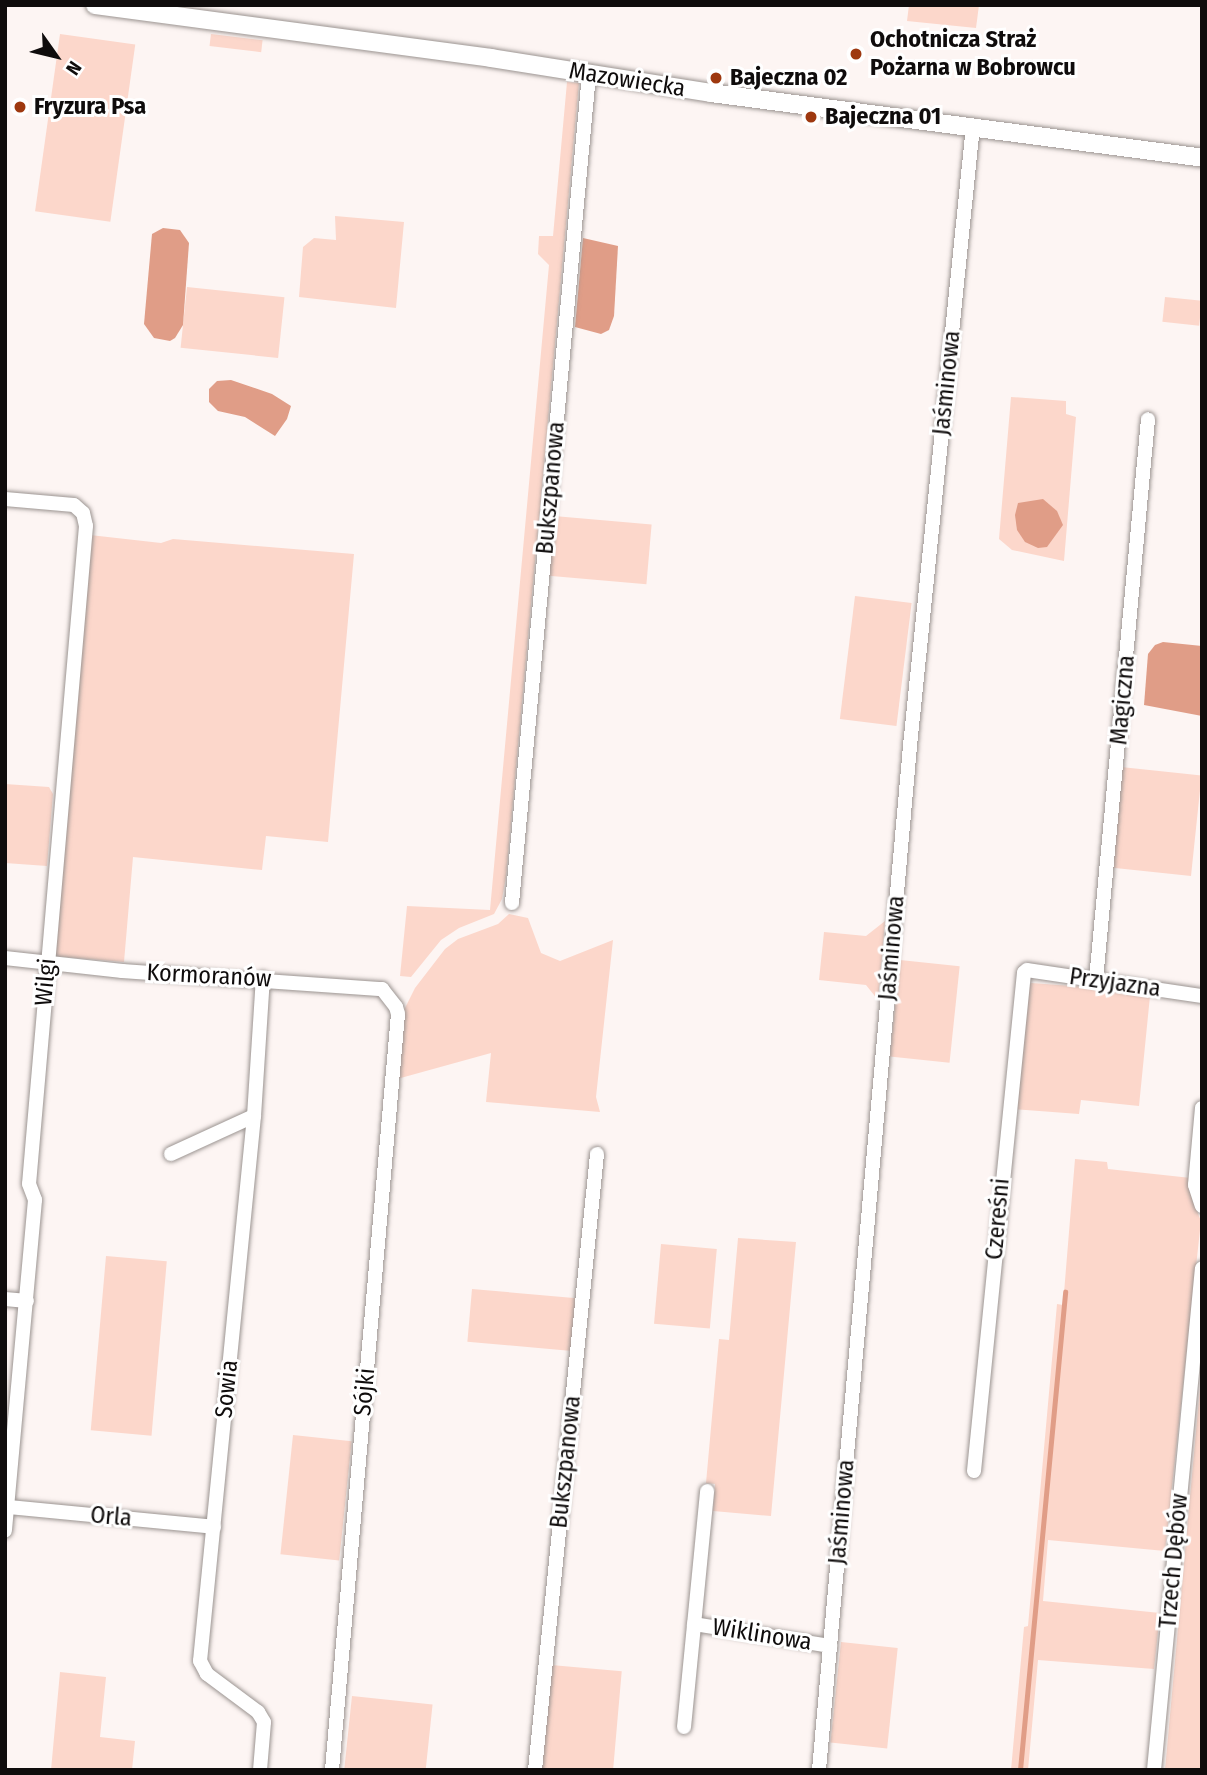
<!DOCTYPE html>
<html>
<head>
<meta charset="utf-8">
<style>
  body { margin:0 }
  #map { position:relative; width:1207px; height:1775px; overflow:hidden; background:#fdf5f3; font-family:"Fira Sans Condensed",sans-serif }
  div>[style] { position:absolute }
  .green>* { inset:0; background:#fcd7cb; transform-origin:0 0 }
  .water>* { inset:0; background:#e09d87 }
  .stream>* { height:4.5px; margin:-2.25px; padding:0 2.25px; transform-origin:2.25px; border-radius:2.25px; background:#e09d87 }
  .roads { filter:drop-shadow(0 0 2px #9b9491) drop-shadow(0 0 2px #9b9491) }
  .minor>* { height:14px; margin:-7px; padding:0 7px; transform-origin:7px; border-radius:7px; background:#fff }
  .tertiary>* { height:18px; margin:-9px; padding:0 9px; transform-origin:9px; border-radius:9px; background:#fff }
  .dots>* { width:19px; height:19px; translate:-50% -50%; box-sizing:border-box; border:4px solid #fff; border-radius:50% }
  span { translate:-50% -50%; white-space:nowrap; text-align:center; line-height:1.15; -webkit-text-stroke:6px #fff; paint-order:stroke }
  .poi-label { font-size:24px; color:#0f0c0c; font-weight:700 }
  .left { translate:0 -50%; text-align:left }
  .street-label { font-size:24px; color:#0f0c0c }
  .frame { position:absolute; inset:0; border:7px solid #0f0c0c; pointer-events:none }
  .north { position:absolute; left:21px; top:21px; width:70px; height:70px; -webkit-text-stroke:5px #fff; paint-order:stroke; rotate:124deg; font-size:19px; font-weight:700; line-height:28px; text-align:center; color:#0f0c0c }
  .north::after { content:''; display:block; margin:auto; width:24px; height:32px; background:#0f0c0c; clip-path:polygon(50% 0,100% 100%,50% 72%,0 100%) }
</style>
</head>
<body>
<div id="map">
  <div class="green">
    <div style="clip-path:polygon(909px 5px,979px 5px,976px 28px,907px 21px)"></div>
    <div style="left:60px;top:34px;width:76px;height:179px;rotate:8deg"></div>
    <div style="left:211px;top:34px;width:52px;height:12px;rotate:7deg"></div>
    <div style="clip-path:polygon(567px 82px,579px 83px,506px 877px,502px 899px,494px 914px,459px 928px,441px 940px,411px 977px,400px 976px,407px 906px,490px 910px,549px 265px,538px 254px,539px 236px,553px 236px)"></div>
    <div style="clip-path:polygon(335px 216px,404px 222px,396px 308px,299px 297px,303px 247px,314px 238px,336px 240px)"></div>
    <div style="left:187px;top:287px;width:98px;height:61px;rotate:6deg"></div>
    <div style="left:1165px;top:297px;width:37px;height:25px;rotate:6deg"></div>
    <div style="clip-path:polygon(1011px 397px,1066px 401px,1066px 414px,1076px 417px,1064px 561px,1012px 550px,999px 539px)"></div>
    <div style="left:554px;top:516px;width:98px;height:60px;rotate:5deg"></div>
    <div style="clip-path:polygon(90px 535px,161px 543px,173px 539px,354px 554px,328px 842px,266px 836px,262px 870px,133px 857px,124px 962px,52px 956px)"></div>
    <div style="left:855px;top:596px;width:57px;height:124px;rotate:7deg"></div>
    <div style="left:1121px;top:767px;width:81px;height:101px;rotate:6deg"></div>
    <div style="clip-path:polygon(5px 784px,49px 787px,53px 794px,47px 866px,5px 863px)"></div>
    <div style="clip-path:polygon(509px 914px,528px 918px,541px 953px,560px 961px,613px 940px,596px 1097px,600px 1112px,486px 1102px,491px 1053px,397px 1079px,403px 1012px,415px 988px,445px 949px,458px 939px,498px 924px)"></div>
    <div style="clip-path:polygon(885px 921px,878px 1000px,866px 985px,819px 980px,824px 932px,866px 936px)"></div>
    <div style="left:900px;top:960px;width:60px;height:97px;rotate:6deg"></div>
    <div style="clip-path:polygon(1031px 983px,1113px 989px,1150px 996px,1139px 1106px,1081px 1100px,1079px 1114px,1014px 1109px,1023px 995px)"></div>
    <div style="clip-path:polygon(1075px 1159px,1107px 1162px,1108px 1169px,1191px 1178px,1192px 1199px,1201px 1221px,1165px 1551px,1048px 1540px,1043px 1601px,1160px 1613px,1154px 1669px,1038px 1660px,1028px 1770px,1011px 1770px,1024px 1627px,1028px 1626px,1057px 1304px,1063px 1305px)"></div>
    <div style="clip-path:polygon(738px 1238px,796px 1242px,771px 1516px,713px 1511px,715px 1484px,706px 1483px,719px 1339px,729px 1340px)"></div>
    <div style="left:661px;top:1244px;width:56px;height:80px;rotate:5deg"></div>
    <div style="left:106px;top:1256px;width:61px;height:175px;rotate:5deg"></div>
    <div style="left:472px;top:1289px;width:105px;height:53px;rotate:5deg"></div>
    <div style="clip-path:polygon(1202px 1366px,1202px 1770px,1165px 1770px)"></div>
    <div style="left:293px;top:1435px;width:59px;height:120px;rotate:6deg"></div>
    <div style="left:841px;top:1642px;width:57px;height:101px;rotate:6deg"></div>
    <div style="left:551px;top:1665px;width:71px;height:105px;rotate:5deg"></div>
    <div style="clip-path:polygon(60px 1672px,106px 1677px,100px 1737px,135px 1741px,132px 1770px,51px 1770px)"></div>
    <div style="left:352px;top:1696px;width:81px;height:74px;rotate:6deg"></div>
  </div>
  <div class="water">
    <div style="clip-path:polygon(163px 228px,180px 230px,189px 243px,183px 325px,175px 338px,170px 341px,154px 338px,144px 324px,152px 234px)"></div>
    <div style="clip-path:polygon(583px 238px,618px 246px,614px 316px,609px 330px,601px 334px,575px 327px)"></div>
    <div style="clip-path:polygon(231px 380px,272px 394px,291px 406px,287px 419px,275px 436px,245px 417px,218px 411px,209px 402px,209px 389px,217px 381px)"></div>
    <div style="clip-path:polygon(1043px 499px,1057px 511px,1063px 525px,1047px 547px,1038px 548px,1025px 542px,1017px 530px,1015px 515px,1018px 503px)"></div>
    <div style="clip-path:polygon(1163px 642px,1202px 646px,1202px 716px,1144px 705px,1148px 654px,1155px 645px)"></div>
  </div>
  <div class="stream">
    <div style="left:1020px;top:1770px;width:480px;rotate:-84.6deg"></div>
  </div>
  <div class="roads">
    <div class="minor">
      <div style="left:5px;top:499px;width:69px;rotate:5deg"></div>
      <div style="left:74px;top:505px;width:12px;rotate:42deg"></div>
      <div style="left:83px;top:513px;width:13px;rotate:77deg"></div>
      <div style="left:86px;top:526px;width:660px;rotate:94.95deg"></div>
      <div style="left:29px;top:1184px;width:17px;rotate:69deg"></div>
      <div style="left:35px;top:1200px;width:332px;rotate:95.2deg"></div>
      <div style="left:512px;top:903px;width:833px;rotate:-84.69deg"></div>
      <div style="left:5px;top:958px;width:118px;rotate:6.3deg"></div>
      <div style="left:122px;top:971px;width:261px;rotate:4deg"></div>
      <div style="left:382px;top:989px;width:23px;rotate:52deg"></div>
      <div style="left:396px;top:1007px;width:7px;rotate:74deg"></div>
      <div style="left:398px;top:1014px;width:759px;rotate:94.99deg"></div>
      <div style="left:1096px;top:980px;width:563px;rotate:-84.7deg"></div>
      <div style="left:1202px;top:1108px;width:77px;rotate:95.2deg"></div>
      <div style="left:1195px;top:1185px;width:22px;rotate:72deg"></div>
      <div style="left:171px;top:1154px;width:91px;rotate:-24.6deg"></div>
      <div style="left:5px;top:1299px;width:22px;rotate:5deg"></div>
      <div style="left:974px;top:1471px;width:501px;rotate:-84.27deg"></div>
      <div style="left:1024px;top:973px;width:4px;rotate:-45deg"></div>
      <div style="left:1027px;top:970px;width:177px;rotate:8.5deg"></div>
      <div style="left:8px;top:1507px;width:207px;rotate:5.5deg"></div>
      <div style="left:694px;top:1624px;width:138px;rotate:9.2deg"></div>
      <div style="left:684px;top:1727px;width:237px;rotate:-84.4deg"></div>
      <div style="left:260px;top:1770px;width:48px;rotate:-85.2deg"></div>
      <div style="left:264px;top:1722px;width:12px;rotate:-121deg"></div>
      <div style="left:258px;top:1712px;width:64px;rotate:-143.3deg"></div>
      <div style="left:207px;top:1674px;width:15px;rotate:-118deg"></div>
      <div style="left:200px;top:1661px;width:548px;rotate:-84.34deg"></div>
      <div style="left:254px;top:1116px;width:138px;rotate:-86.3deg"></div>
      <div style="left:535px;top:1770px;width:619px;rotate:-84.25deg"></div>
      <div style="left:819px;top:1770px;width:1038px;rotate:-84.92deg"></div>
      <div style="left:911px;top:736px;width:613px;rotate:-84.2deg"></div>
      <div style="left:1154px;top:1770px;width:504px;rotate:-84.54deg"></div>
    </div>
    <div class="tertiary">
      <div style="left:95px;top:5px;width:400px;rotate:7.6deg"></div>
      <div style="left:491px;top:58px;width:223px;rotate:9deg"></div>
      <div style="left:711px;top:93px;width:495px;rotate:7.5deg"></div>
    </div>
  </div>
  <div class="dots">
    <div style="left:856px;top:54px;background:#9e380f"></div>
    <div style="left:716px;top:78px;background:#9e380f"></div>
    <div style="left:20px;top:107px;background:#9e380f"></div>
    <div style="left:811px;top:117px;background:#9e380f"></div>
  </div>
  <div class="poi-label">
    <span class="left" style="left:870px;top:54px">Ochotnicza Straż<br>Pożarna w Bobrowcu</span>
    <span class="left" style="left:730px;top:78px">Bajeczna 02</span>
    <span class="left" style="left:34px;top:107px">Fryzura Psa</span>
    <span class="left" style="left:825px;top:117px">Bajeczna 01</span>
  </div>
  <div class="street-label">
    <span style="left:627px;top:80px;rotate:9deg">Mazowiecka</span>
    <span style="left:947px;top:383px;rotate:-84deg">Jaśminowa</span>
    <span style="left:551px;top:488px;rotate:-85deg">Bukszpanowa</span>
    <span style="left:1123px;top:700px;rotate:-85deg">Magiczna</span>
    <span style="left:892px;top:948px;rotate:-85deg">Jaśminowa</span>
    <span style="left:209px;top:976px;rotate:3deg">Kormoranów</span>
    <span style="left:46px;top:982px;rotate:-85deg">Wilgi</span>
    <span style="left:1115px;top:983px;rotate:8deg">Przyjazna</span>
    <span style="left:998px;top:1219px;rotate:-85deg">Czereśni</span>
    <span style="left:227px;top:1389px;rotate:-84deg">Sowia</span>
    <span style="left:365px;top:1392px;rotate:-85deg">Sójki</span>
    <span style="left:566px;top:1462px;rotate:-84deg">Bukszpanowa</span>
    <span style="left:842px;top:1512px;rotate:-85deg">Jaśminowa</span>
    <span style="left:111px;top:1517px;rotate:5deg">Orla</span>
    <span style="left:1174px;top:1561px;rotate:-85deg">Trzech Dębów</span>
    <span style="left:762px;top:1635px;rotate:9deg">Wiklinowa</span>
  </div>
  <div class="frame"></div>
  <div class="north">N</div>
</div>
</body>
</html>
